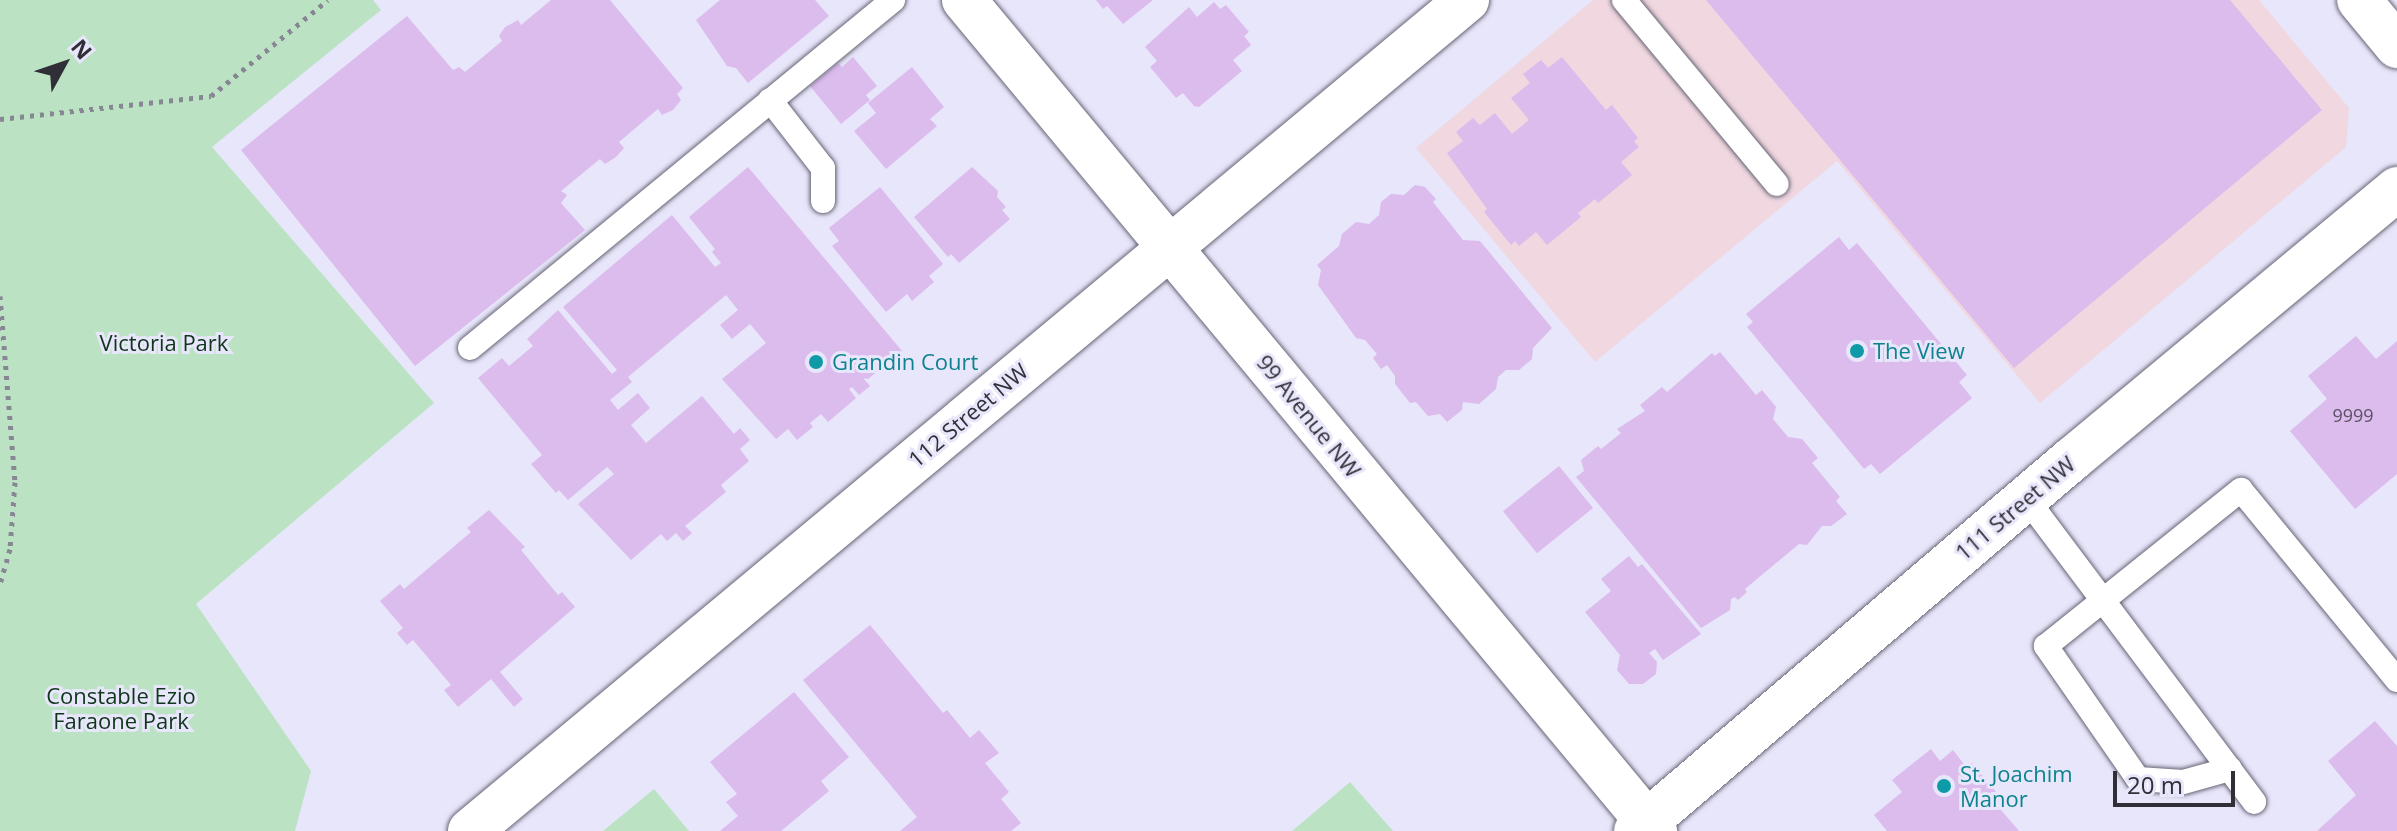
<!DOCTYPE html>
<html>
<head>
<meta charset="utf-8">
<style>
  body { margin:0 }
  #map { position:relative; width:2397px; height:831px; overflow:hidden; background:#e8e6fa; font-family:"Open Sans",sans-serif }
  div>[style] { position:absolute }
  .commercial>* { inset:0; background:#f0d7e0 }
  .green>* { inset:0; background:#bbe3c3 }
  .building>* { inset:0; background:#dcbbed; transform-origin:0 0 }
  .path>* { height:5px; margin-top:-2.5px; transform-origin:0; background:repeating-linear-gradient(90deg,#888694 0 4px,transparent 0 10px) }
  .roads { filter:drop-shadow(0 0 2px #676576) drop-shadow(0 0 2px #676576) }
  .service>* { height:24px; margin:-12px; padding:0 12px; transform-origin:12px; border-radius:12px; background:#fff }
  .minor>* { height:44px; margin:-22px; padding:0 22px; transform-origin:22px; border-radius:22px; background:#fff }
  .tertiary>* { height:44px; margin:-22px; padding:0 22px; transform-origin:22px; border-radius:22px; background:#fff }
  .dots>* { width:22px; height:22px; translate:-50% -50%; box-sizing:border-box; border:4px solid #e8e6fa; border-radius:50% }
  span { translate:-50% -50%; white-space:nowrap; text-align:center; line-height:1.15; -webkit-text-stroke:6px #e8e6fa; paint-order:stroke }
  .number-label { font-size:18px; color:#5b5264 }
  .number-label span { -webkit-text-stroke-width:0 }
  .park-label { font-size:22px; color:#0f351b }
  .culture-label { font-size:22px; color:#0d838f }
  .left { translate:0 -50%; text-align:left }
  .street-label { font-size:22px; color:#302f37 }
  .north { position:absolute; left:24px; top:24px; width:80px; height:80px; -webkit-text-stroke:6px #e8e6fa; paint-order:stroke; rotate:50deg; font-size:22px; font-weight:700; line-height:32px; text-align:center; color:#302f37 }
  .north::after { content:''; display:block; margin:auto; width:28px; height:36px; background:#302f37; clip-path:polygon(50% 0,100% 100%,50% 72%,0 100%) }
  .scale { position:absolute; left:2113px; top:771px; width:122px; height:36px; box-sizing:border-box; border:4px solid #302f37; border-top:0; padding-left:10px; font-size:24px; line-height:28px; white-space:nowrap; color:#302f37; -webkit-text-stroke:6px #e8e6fa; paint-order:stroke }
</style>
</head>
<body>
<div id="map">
  <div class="commercial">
    <div style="clip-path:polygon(1593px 0,2259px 0,2349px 108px,2346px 147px,2040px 403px,1837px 161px,1595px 362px,1416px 148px)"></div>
  </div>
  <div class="green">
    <div style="clip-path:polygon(0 0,373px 0,381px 10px,212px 147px,434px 403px,196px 604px,311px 771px,295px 831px,0 831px)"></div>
    <div style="clip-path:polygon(1350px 782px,1393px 831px,1292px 831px)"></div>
    <div style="clip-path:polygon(654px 789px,689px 831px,603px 831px)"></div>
  </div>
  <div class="building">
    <div style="clip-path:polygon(551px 0,610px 0,683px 88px,677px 94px,681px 100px,673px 110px,662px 115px,658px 109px,619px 142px,624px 148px,616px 157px,605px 164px,600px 159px,561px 191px,567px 195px,561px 203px,585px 230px,415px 366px,241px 150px,407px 16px,453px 70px,459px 67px,465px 72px,502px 41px,499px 36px,505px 27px,518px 20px,521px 25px)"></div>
    <div style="clip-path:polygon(720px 0,815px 0,829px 16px,748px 83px,736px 68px,727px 66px,696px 20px)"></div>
    <div style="clip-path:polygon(1096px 0,1153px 0,1123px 24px,1107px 6px,1103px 9px)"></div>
    <div style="clip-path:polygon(1706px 0,2230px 0,2322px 110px,2014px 368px)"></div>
    <div style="clip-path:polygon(1214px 2px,1220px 9px,1226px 5px,1249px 32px,1244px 36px,1251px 45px,1233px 60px,1242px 71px,1199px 107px,1194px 106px,1183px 93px,1176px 98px,1150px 67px,1157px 61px,1145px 47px,1189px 7px,1197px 17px)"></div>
    <div style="clip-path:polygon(853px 57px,877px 86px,866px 95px,870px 100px,841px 124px,810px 86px,838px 63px,842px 67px)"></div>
    <div style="clip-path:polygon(1562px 57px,1606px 110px,1612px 105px,1638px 138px,1634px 141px,1639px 147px,1621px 162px,1632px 175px,1598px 203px,1595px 199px,1578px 213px,1581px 217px,1547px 245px,1536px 232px,1519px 246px,1515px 241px,1511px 245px,1484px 212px,1487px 209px,1447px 153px,1463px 141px,1456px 132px,1473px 118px,1480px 125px,1495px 113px,1512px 134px,1529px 120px,1511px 98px,1530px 83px,1523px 74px,1541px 60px,1548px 68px)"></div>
    <div style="clip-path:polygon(912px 67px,944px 107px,930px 119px,937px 126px,886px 169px,854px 131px,876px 113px,868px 103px)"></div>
    <div style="clip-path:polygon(748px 167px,902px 351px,868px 379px,863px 378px,870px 386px,859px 395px,852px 387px,849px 389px,856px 398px,828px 422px,821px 414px,810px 423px,813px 427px,797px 440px,788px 429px,776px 439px,722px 379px,766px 343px,750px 324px,732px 339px,720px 325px,738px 310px,726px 295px,628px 377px,632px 382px,610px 400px,618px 410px,638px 393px,650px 408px,631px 425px,646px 443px,702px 396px,734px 434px,740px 428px,750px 440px,740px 449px,749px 461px,721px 485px,726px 492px,685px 526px,692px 533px,683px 541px,676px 533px,667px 541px,661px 534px,631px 560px,578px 504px,614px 474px,607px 467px,568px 500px,559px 490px,556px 493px,531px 464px,542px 455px,478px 378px,502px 358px,509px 366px,533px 346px,527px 339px,558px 310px,612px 374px,617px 370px,563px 307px,672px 215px,715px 267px,721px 263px,712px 252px,715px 249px,689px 217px)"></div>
    <div style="clip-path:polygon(972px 167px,998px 191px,997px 197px,1006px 207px,1002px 210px,1010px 219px,959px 263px,951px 254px,948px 257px,914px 217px)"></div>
    <div style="clip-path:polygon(1415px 185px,1425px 187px,1436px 199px,1433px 202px,1463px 240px,1480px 241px,1552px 328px,1533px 348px,1532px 359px,1519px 370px,1506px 370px,1498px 377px,1496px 389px,1479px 404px,1463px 402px,1462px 410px,1447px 422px,1440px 414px,1428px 416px,1416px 402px,1410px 403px,1395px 384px,1395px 376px,1387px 365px,1381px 369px,1373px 358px,1377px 354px,1365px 340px,1356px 338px,1318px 285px,1321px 270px,1317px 265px,1339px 246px,1342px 234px,1356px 222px,1369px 224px,1379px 215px,1381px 202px,1391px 194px,1404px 195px)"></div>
    <div style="clip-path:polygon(880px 187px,943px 264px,929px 276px,934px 282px,912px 301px,907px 294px,886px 312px,832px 246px,839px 241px,829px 228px)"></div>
    <div style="clip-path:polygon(1839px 237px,1849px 250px,1857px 243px,1967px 375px,1959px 382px,1972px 398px,1880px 474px,1871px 464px,1864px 469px,1747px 327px,1753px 322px,1746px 314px)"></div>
    <div style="clip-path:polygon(2356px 336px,2376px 359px,2397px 341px,2397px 474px,2355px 509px,2290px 431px,2327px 399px,2308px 376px)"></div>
    <div style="clip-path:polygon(1720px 352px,1756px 395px,1762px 390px,1776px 407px,1773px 419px,1788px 437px,1802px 439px,1818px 458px,1812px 463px,1840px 497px,1836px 501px,1847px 514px,1831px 526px,1822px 526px,1807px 545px,1799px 544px,1745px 589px,1747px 592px,1738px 600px,1735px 597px,1731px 599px,1730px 610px,1701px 628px,1576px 477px,1584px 471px,1581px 460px,1598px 446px,1601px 449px,1621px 433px,1617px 429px,1645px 411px,1640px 405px,1662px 387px,1667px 392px,1712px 353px,1715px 356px)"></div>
    <div style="left:1559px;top:466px;width:54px;height:72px;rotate:51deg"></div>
    <div style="clip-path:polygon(489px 510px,525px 547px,521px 550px,558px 595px,562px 592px,575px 607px,500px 672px,523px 699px,514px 707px,491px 679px,458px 707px,444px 690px,451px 685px,413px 640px,407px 645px,397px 633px,403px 628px,380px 601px,400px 584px,404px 589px,471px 532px,467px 528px)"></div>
    <div style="clip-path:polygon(1629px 556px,1638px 567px,1642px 564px,1701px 634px,1663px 660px,1655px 649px,1649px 653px,1657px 662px,1656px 674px,1643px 684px,1629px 684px,1617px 670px,1620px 655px,1585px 612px,1611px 591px,1601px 579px)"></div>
    <div style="clip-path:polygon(870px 625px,943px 713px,947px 710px,970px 738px,979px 730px,999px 753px,985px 763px,1009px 792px,1001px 799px,1021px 823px,1011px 831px,900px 831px,917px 817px,803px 680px)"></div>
    <div style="clip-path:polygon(794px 692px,849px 757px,821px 781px,829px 791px,781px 831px,720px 831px,738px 816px,726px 802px,737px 794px,710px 762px)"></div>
    <div style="clip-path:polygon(2375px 721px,2397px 746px,2397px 831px,2317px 831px,2356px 795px,2328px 761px)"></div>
    <div style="clip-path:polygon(1931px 749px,1940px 761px,1953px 750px,1967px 768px,1972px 763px,2002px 799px,1996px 804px,2019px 831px,1887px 831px,1874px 815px,1902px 792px,1892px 780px)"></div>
  </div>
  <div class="path">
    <div style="left:0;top:119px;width:212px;rotate:-6.2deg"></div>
    <div style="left:211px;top:96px;width:151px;rotate:-39.4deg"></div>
    <div style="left:0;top:296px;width:187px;rotate:85.4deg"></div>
    <div style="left:15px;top:482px;width:67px;rotate:94.3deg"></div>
    <div style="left:10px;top:549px;width:37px;rotate:106deg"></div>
  </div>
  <div class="roads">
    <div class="service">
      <div style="left:1624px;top:0;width:239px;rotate:50.3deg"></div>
      <div style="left:770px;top:100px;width:86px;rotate:52.1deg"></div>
      <div style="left:823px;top:168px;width:33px;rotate:90deg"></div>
      <div style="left:470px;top:348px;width:548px;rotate:-39.44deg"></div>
      <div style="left:2026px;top:498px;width:380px;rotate:53.1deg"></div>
      <div style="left:2230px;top:769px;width:49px;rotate:164.5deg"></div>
      <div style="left:2183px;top:782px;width:45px;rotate:-176.2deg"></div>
      <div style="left:2138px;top:779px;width:162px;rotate:-124.7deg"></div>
      <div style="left:2046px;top:646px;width:250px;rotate:-38.7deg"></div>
      <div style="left:2241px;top:490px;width:246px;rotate:50.6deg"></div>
    </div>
    <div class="minor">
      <div style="left:964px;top:0;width:1081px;rotate:50.26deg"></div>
      <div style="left:470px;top:831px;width:1298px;rotate:-39.81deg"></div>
    </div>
    <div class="tertiary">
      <div style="left:2359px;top:0;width:60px;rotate:50.4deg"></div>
      <div style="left:1636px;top:831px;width:573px;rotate:-40.47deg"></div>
      <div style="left:2072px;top:459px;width:423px;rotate:-39.7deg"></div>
    </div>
  </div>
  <div class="dots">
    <div style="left:1857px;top:351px;background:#0f9aa8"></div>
    <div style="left:816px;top:362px;background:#0f9aa8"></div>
    <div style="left:1944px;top:786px;background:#0f9aa8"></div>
  </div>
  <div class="number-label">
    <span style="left:2353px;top:415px">9999</span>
  </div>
  <div class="park-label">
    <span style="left:164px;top:343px">Victoria Park</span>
    <span style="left:121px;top:708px">Constable Ezio<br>Faraone Park</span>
  </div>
  <div class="culture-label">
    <span class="left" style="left:1873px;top:351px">The View</span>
    <span class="left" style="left:832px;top:362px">Grandin Court</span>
    <span class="left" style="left:1960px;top:786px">St. Joachim<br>Manor</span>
  </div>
  <div class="street-label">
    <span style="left:968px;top:415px;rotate:-40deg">112 Street NW</span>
    <span style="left:1309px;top:416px;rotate:51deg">99 Avenue NW</span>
    <span style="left:2015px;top:508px;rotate:-40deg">111 Street NW</span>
  </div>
  <div class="north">N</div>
  <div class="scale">20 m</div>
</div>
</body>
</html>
